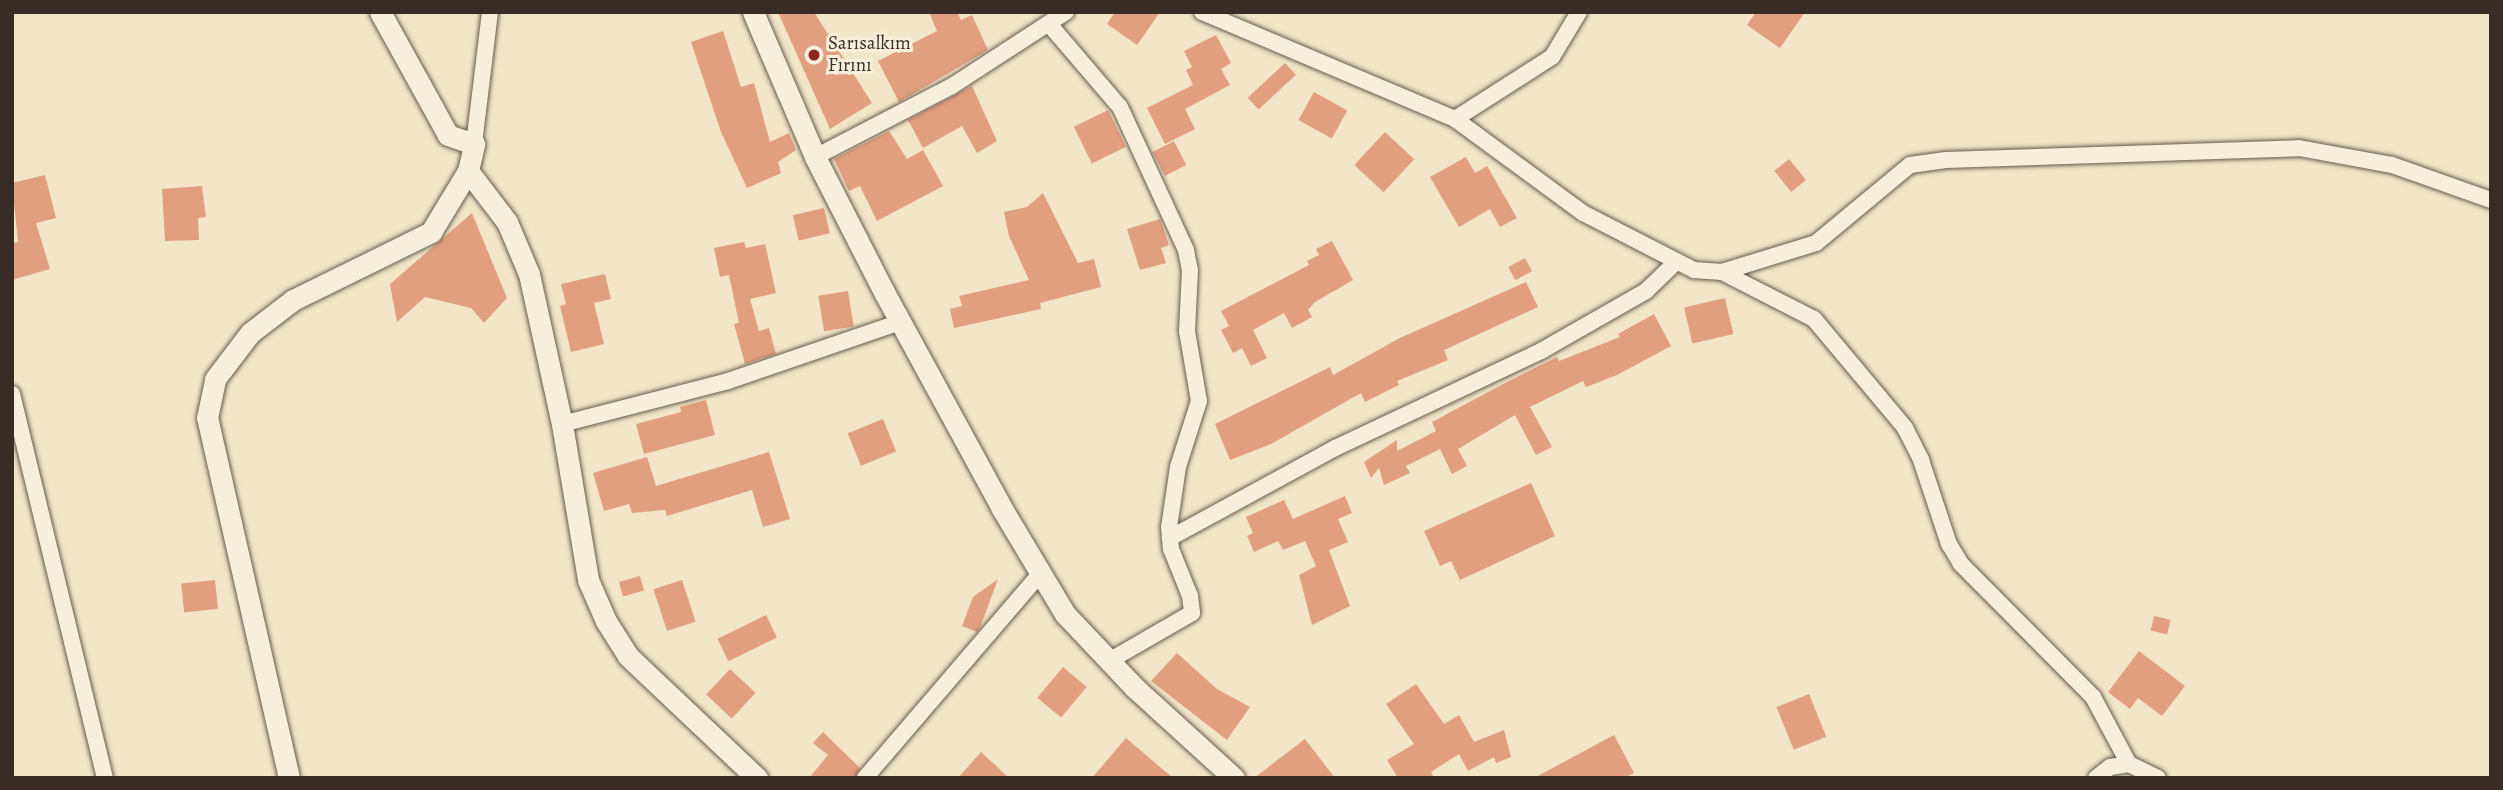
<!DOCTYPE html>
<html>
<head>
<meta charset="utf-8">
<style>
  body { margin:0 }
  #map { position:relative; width:2503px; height:790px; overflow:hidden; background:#f2e5c8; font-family:Alegreya,serif }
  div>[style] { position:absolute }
  .building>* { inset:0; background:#e29f7f; transform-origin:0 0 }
  .roads { filter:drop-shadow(0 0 2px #675a4d) drop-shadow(0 0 2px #675a4d) }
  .street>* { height:16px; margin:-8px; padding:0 8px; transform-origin:8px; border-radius:8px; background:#f7eedb }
  .secondary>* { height:21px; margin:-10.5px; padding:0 10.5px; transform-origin:10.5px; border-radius:10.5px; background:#f7eedb }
  .dots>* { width:19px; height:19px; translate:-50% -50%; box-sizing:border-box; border:4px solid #f7eedb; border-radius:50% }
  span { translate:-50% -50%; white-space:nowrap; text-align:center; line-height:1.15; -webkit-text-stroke:6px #f7eedb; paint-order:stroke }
  .poi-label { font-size:19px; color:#392c24 }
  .left { translate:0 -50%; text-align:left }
  .frame { position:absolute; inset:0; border:14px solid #392c24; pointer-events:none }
</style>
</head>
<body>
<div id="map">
  <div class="building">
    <div style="clip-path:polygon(778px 12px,814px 12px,872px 103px,830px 129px)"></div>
    <div style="clip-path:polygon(929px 12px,957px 12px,961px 20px,972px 15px,988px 50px,899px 102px,878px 61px,937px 31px)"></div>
    <div style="clip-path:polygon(1115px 12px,1160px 12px,1137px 45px,1107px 24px)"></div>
    <div style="clip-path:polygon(1756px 12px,1805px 12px,1780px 48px,1747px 25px)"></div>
    <div style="clip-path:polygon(723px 31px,741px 87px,754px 83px,770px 142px,789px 133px,796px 150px,778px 162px,781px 173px,747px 188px,721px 132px,691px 42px)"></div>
    <div style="clip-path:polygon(1216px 35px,1231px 63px,1221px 69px,1230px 85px,1185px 109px,1195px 129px,1165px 144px,1147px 108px,1193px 85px,1186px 70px,1192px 67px,1184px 51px)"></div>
    <div style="left:1285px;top:63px;width:16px;height:51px;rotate:47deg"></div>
    <div style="clip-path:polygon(972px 86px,997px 141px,977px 153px,962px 126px,923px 148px,908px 120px)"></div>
    <div style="left:1314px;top:92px;width:38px;height:32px;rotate:29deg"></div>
    <div style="left:1108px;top:110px;width:41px;height:38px;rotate:64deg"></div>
    <div style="clip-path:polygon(889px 131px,907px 159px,923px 150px,943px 186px,877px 221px,860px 186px,849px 191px,834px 159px)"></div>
    <div style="left:1385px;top:132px;width:40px;height:45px;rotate:43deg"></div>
    <div style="left:1174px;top:141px;width:27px;height:24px;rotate:63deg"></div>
    <div style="clip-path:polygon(1466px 157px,1475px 173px,1487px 166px,1517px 218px,1500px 227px,1490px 209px,1459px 227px,1430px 177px)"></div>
    <div style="left:1789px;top:159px;width:27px;height:19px;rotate:51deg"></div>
    <div style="clip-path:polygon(45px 175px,56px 218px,36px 223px,50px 269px,12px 280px,12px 243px,18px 242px,12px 183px)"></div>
    <div style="clip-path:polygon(202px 186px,206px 217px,198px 218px,199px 240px,165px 241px,162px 189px)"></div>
    <div style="clip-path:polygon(1043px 193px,1078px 263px,1094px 259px,1101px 287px,1040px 303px,1041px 309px,954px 328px,950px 309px,962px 306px,959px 296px,1029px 280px,1009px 236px,1004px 212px,1027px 207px)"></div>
    <div style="left:824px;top:208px;width:26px;height:32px;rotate:77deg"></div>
    <div style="clip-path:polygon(472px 213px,507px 298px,484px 323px,471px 308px,425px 297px,397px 322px,390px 284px)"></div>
    <div style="clip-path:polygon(1160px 219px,1169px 245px,1161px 248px,1166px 263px,1140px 270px,1127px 229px)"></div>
    <div style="clip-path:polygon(1332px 241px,1353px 280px,1315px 302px,1308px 310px,1312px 317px,1292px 328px,1284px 313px,1253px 330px,1267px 358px,1251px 366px,1242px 348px,1233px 353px,1221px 330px,1229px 326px,1221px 311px,1309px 265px,1307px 261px,1319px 255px,1316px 249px)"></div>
    <div style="clip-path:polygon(744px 242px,746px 248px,765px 244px,776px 293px,750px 299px,759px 331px,769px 328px,776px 354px,745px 364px,734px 324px,739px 323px,729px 275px,720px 277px,714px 248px)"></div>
    <div style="left:1525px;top:258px;width:15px;height:19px;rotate:62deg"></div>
    <div style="clip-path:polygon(605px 274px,611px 299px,594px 303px,604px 344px,571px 352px,560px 306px,566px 304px,561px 284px)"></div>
    <div style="clip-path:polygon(1526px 282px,1538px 307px,1444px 350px,1448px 360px,1397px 381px,1399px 385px,1365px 402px,1361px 393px,1271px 444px,1230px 460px,1215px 424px,1330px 367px,1333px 375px,1400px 338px)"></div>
    <div style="left:848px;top:291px;width:36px;height:30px;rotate:81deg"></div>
    <div style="left:1725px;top:298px;width:37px;height:42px;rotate:77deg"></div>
    <div style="clip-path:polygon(1654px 314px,1671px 346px,1617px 375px,1586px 387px,1583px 381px,1530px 407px,1552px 447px,1536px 455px,1515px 415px,1458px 449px,1467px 466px,1452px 474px,1440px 449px,1406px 466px,1410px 473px,1384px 485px,1379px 468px,1371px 478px,1364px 462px,1397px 440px,1397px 451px,1436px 431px,1432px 422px,1505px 383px,1557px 357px,1559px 361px,1620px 337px,1618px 334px)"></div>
    <div style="clip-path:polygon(706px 400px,715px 435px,644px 454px,636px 424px,681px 412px,680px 407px)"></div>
    <div style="left:883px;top:419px;width:35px;height:38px;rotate:68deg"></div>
    <div style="clip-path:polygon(769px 452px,790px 519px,763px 527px,752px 490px,667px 516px,665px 510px,632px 513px,629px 504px,604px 511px,593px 473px,647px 457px,656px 486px)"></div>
    <div style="clip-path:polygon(1531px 483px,1555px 536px,1460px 580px,1451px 561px,1440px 566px,1424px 531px)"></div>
    <div style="clip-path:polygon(1345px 496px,1352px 513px,1338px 519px,1348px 542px,1329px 550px,1350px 606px,1312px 625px,1299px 575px,1316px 566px,1305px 541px,1283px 550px,1278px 541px,1254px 552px,1247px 536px,1253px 533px,1246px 517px,1284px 500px,1293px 519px)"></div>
    <div style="left:640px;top:576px;width:15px;height:22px;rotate:74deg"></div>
    <div style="clip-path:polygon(998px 579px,980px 628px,977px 632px,962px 626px,973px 597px)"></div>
    <div style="left:215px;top:580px;width:29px;height:34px;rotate:84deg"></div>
    <div style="left:682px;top:580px;width:44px;height:30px;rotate:72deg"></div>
    <div style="left:766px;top:615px;width:25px;height:54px;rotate:64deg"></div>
    <div style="left:2154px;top:616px;width:17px;height:15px;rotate:13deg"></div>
    <div style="clip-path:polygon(2139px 651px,2185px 686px,2162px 716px,2138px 698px,2130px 709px,2108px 692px)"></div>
    <div style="clip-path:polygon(1177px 653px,1217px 689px,1250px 707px,1227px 740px,1151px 681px)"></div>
    <div style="left:1063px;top:667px;width:31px;height:40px;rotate:40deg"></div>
    <div style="left:730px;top:669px;width:35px;height:35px;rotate:43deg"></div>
    <div style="clip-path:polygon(1416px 684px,1444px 724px,1459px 715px,1474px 742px,1504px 730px,1511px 757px,1496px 763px,1494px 757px,1468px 771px,1459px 754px,1431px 772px,1434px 778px,1398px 778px,1387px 760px,1414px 744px,1386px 704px)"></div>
    <div style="left:1809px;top:694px;width:46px;height:35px;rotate:68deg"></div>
    <div style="clip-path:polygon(823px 732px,860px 768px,855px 778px,809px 778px,828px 755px,813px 743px)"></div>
    <div style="clip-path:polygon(1614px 735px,1634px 773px,1624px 778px,1534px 778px)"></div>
    <div style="clip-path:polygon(1126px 738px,1173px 778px,1092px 778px)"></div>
    <div style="clip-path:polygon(1305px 739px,1335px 778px,1254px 778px)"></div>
    <div style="clip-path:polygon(981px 752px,1009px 778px,958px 778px)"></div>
  </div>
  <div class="roads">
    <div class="street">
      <div style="left:1202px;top:12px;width:275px;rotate:22.9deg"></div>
      <div style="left:1455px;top:119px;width:159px;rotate:36.3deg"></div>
      <div style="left:1583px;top:213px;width:125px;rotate:27.2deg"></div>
      <div style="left:1694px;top:270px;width:28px;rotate:4deg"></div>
      <div style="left:1722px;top:272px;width:98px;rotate:-17.1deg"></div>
      <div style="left:1816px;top:243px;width:122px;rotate:-39.7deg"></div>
      <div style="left:1910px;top:165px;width:36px;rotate:-8deg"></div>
      <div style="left:1946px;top:160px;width:353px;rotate:-1.9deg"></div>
      <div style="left:2299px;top:148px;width:95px;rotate:10.4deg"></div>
      <div style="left:2392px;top:165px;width:105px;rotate:19.5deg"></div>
      <div style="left:1049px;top:24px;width:109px;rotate:49.5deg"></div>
      <div style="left:1120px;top:107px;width:157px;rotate:65.2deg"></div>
      <div style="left:1186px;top:250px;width:20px;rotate:79deg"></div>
      <div style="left:1190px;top:270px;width:61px;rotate:92.8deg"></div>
      <div style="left:1187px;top:331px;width:71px;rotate:80.3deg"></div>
      <div style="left:1199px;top:401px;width:69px;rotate:107.7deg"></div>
      <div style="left:1178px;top:467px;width:61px;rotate:98.5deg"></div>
      <div style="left:1169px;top:527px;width:22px;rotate:85deg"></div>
      <div style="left:1171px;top:549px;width:51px;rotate:68deg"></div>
      <div style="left:1190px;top:596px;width:17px;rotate:83deg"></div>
      <div style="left:1192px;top:613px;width:96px;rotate:150deg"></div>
      <div style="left:1455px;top:119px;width:115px;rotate:-32.6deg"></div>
      <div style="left:1552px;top:57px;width:52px;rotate:-59deg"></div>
      <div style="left:474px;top:144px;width:133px;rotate:-83.1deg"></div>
      <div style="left:815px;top:157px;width:154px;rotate:-27.4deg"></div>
      <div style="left:952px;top:86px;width:136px;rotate:-33deg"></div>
      <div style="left:1722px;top:272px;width:103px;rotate:27.1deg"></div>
      <div style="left:1814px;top:319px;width:142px;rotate:50.1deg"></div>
      <div style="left:1905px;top:428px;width:36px;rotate:63deg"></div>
      <div style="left:1921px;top:460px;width:89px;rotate:71.6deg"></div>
      <div style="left:1949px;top:544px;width:23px;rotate:59deg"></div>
      <div style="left:1961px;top:564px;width:187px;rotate:45.2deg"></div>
      <div style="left:2093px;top:697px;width:76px;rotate:61.8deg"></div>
      <div style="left:12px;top:394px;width:395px;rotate:76.4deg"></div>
      <div style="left:562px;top:424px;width:171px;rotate:-14.5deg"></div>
      <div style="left:728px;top:381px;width:182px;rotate:-18.9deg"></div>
      <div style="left:1170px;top:538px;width:188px;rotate:-28.6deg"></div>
      <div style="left:1335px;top:448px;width:228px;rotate:-25.2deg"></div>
      <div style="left:1541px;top:351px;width:121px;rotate:-29.7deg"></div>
      <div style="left:1646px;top:291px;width:42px;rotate:-44deg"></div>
      <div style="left:865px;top:778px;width:270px;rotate:-49.4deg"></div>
      <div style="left:2096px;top:778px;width:18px;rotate:-38deg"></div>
      <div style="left:2110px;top:767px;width:19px;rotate:-9deg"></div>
      <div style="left:2129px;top:764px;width:32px;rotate:26deg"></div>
    </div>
    <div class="secondary">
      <div style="left:753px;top:12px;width:158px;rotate:66.8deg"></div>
      <div style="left:815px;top:157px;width:152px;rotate:62.9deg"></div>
      <div style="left:884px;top:292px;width:245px;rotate:61.4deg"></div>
      <div style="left:1001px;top:507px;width:125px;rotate:59.1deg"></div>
      <div style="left:1065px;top:614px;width:100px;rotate:46.6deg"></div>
      <div style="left:1134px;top:687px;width:135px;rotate:42.3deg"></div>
      <div style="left:468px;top:171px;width:64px;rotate:52.6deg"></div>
      <div style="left:507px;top:222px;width:56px;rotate:67.1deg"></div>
      <div style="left:529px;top:274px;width:154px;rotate:77.6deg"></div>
      <div style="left:562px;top:424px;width:158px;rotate:80.5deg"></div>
      <div style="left:588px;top:580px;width:45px;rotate:66.3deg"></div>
      <div style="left:606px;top:621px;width:41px;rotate:57.8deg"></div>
      <div style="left:628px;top:656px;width:178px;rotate:43.4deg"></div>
      <div style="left:289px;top:778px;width:369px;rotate:-102.8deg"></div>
      <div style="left:207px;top:418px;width:40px;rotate:-78deg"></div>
      <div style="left:215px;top:379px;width:58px;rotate:-52.7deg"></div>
      <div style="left:250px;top:333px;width:54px;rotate:-37.5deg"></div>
      <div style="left:293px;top:300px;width:154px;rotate:-26.2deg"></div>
      <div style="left:431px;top:232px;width:71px;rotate:-58.8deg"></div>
      <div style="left:468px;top:171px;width:28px;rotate:-77deg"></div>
      <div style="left:474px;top:144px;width:28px;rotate:-161deg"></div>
      <div style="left:448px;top:135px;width:141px;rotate:-118.9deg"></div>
    </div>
  </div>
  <div class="dots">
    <div style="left:814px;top:55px;background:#8f2418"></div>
  </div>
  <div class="poi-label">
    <span class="left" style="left:828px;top:55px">Sarısalkım<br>Fırını</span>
  </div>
  <div class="frame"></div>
</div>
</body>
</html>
